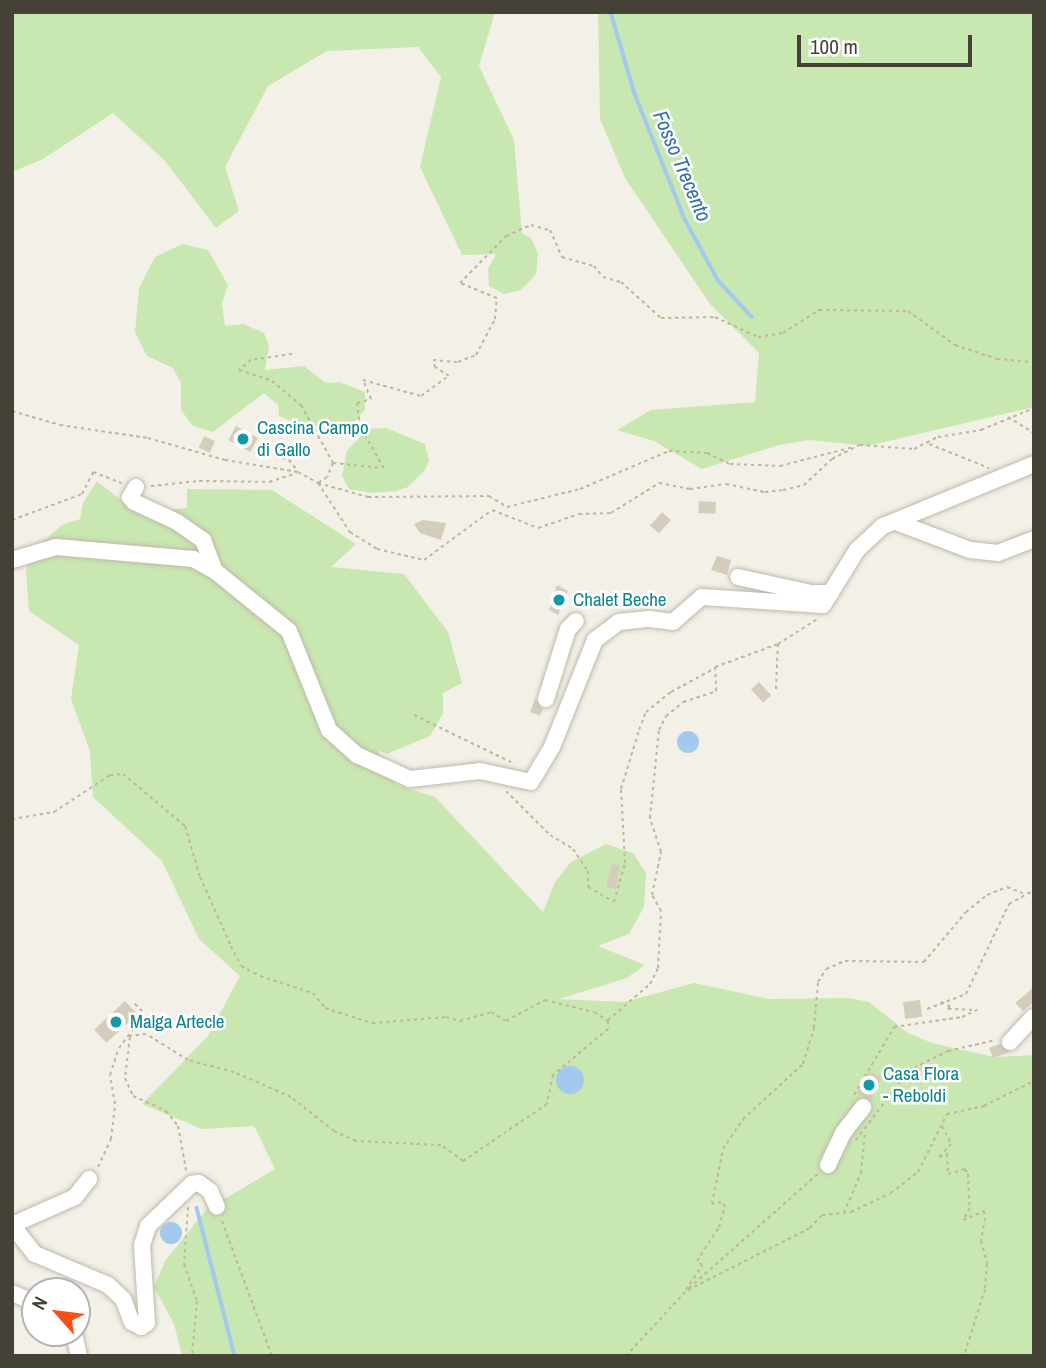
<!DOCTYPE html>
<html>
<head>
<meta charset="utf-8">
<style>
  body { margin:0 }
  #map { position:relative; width:1046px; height:1368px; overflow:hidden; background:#f3f0e7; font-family:"Archivo Narrow",sans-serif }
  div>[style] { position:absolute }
  .green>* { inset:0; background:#c9e7b0 }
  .water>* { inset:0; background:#a4c9ef }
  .round { border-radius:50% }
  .stream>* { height:3.5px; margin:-1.75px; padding:0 1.75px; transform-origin:1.75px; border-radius:1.75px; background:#a4c9ef }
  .building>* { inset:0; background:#d5cdbc; transform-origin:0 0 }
  .path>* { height:2px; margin-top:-1px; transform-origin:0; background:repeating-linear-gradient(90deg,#c0b69b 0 3.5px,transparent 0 7px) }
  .roads { filter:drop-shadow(0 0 2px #beb9aa) drop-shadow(0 0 2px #beb9aa) }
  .minor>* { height:16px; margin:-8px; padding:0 8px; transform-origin:8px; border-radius:8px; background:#fff }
  .dots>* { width:19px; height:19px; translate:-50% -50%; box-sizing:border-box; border:4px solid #fff; border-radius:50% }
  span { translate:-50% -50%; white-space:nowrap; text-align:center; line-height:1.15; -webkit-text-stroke:5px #fff; paint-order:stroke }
  .culture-label { font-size:19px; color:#0d838f }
  .left { translate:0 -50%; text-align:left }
  .water-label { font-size:21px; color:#316fb0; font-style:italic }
  .frame { position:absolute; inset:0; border:14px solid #464136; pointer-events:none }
  .north { position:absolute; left:21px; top:1277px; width:70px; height:70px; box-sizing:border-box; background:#fff; border:2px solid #b5b3af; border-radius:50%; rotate:298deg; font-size:19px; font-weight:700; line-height:28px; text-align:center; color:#464136 }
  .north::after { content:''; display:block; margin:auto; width:24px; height:32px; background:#f6501b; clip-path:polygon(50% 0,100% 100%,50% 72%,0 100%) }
  .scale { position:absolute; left:797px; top:35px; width:175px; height:32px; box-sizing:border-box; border:4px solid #464136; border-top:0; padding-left:9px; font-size:21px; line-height:24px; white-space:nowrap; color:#464136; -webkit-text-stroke:5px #fff; paint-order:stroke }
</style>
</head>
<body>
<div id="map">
  <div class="green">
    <div style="clip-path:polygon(12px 12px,495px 12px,479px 66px,514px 140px,522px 233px,531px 238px,538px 254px,536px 274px,521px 290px,504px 294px,489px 286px,488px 269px,496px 254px,462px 255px,420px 167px,441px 77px,418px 47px,327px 51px,268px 86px,225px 167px,239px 211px,216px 228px,165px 161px,113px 113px,43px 159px,12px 172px)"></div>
    <div style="clip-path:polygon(598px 12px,1034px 12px,1034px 407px,867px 446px,810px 440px,779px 445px,702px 469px,654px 441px,617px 430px,651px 410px,755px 402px,759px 353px,710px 304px,625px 178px,600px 119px)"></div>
    <div style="clip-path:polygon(182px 244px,208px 250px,228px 285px,222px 303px,225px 326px,244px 324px,264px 333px,269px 346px,265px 370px,304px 366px,326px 383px,339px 382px,365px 392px,365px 410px,350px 427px,302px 426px,279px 416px,278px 405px,264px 393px,213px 432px,193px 426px,181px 410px,181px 383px,173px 368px,147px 356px,135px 332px,139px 288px,155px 257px)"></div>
    <div style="clip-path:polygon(386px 428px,425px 444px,429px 460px,425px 470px,408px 487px,396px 491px,371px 493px,349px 489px,342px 476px,347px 451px,367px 429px)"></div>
    <div style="clip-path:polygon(97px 481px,131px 508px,169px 510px,187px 508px,187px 489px,272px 490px,356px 544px,331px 567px,404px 574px,448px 632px,462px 683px,443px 693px,443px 714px,430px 736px,387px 754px,378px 750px,396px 785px,435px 797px,543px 912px,555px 882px,571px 862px,606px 844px,633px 853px,646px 873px,644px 907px,629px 934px,598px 946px,645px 965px,627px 978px,559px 999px,624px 1002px,694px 983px,769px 999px,849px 998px,869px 1002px,908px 1033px,932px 1043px,994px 1057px,1034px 1055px,1034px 1356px,182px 1356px,174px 1324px,154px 1287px,165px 1261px,206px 1210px,275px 1169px,254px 1126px,202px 1129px,142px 1104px,208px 1036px,240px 976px,199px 939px,162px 861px,93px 797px,90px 751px,71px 699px,79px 645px,29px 611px,26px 572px,32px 551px,62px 525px,80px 519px,83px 503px)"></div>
  </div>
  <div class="water">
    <div class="round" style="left:677px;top:731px;width:22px;height:22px"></div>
    <div class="round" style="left:556px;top:1066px;width:28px;height:28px"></div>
    <div class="round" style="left:160px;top:1222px;width:22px;height:22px"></div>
  </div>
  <div class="stream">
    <div style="left:611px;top:12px;width:85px;rotate:73.7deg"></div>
    <div style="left:635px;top:94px;width:135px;rotate:68.2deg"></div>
    <div style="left:685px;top:219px;width:69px;rotate:61.6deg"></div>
    <div style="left:718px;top:280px;width:50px;rotate:47.4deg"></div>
    <div style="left:197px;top:1208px;width:153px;rotate:75.6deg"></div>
  </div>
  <div class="building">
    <div style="left:236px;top:426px;width:25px;height:16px;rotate:29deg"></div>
    <div style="left:204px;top:436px;width:12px;height:13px;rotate:24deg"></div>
    <div style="left:699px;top:501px;width:17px;height:12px;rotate:3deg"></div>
    <div style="left:662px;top:512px;width:12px;height:18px;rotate:42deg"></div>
    <div style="clip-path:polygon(423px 520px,446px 523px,441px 540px,420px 533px,414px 524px)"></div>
    <div style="clip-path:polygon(717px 556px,731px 560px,727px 575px,711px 570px)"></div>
    <div style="clip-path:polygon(557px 585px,568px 591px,558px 615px,549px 610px)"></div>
    <div style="left:759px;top:682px;width:18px;height:11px;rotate:47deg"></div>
    <div style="clip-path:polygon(535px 699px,543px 709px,540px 716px,530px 712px)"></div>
    <div style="clip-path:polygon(612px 864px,620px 865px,616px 889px,606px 887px)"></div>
    <div style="clip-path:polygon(1034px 987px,1034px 1002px,1023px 1011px,1015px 1003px)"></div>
    <div style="left:920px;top:1000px;width:17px;height:17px;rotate:83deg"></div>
    <div style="left:125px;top:1001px;width:18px;height:42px;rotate:47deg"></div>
    <div style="clip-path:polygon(1000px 1044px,1010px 1052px,993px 1058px,989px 1048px)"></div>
    <div style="clip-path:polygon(869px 1071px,881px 1078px,871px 1101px,857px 1093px)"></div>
  </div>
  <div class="path">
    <div style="left:292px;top:354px;width:41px;rotate:171.7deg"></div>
    <div style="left:251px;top:360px;width:16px;rotate:140deg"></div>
    <div style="left:239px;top:370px;width:35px;rotate:18deg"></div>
    <div style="left:272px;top:381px;width:38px;rotate:40deg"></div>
    <div style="left:301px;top:405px;width:66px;rotate:61.1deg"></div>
    <div style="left:333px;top:463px;width:15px;rotate:113deg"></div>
    <div style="left:327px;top:477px;width:11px;rotate:146deg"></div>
    <div style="left:318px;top:483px;width:52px;rotate:15.6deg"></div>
    <div style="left:368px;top:497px;width:121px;rotate:-0.5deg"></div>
    <div style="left:489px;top:496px;width:21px;rotate:31deg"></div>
    <div style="left:507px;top:507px;width:75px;rotate:-13.9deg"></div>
    <div style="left:580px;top:489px;width:97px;rotate:-23.1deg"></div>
    <div style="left:669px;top:451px;width:38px;rotate:3deg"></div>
    <div style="left:707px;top:453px;width:25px;rotate:26deg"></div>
    <div style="left:730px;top:464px;width:50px;rotate:2.3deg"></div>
    <div style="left:780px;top:466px;width:75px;rotate:-14.6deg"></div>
    <div style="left:12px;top:411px;width:50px;rotate:16.3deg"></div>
    <div style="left:60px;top:425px;width:89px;rotate:8.4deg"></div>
    <div style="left:148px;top:438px;width:80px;rotate:15.9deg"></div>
    <div style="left:225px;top:460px;width:74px;rotate:9.3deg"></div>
    <div style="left:298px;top:472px;width:23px;rotate:29deg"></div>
    <div style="left:318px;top:483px;width:59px;rotate:56.9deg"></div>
    <div style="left:350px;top:532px;width:32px;rotate:32deg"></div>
    <div style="left:377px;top:549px;width:48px;rotate:13.2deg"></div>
    <div style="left:424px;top:560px;width:84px;rotate:-36.3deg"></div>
    <div style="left:492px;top:510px;width:49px;rotate:21.4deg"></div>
    <div style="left:538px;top:528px;width:43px;rotate:-18.9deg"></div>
    <div style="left:579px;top:514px;width:32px;rotate:-2deg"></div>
    <div style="left:611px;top:513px;width:57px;rotate:-32deg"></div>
    <div style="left:659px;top:483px;width:32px;rotate:11deg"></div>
    <div style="left:690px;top:489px;width:36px;rotate:-8deg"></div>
    <div style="left:726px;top:484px;width:40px;rotate:12deg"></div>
    <div style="left:765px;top:492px;width:18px;rotate:-6deg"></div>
    <div style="left:783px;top:490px;width:22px;rotate:-13deg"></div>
    <div style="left:804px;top:485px;width:38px;rotate:-43deg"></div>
    <div style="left:832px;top:459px;width:31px;rotate:-27deg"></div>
    <div style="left:860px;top:445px;width:54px;rotate:4.2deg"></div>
    <div style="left:914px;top:449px;width:27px;rotate:-27deg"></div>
    <div style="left:938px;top:437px;width:44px;rotate:-9.2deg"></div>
    <div style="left:981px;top:430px;width:57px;rotate:-22.5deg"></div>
    <div style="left:1008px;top:417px;width:31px;rotate:32deg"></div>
    <div style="left:929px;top:444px;width:65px;rotate:21.8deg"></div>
    <div style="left:275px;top:456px;width:15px;rotate:16deg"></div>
    <div style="left:289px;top:460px;width:14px;rotate:51deg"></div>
    <div style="left:333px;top:463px;width:50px;rotate:5.7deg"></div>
    <div style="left:384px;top:468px;width:48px;rotate:-120.3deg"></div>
    <div style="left:360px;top:427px;width:24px;rotate:-97deg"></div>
    <div style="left:357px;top:403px;width:15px;rotate:-16deg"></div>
    <div style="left:371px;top:399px;width:21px;rotate:-113deg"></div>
    <div style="left:363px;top:380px;width:60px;rotate:15.4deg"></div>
    <div style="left:421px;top:396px;width:34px;rotate:-36deg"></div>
    <div style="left:449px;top:376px;width:17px;rotate:-147deg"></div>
    <div style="left:435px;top:367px;width:7px;rotate:-106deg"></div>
    <div style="left:433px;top:360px;width:25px;rotate:5deg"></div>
    <div style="left:458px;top:362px;width:19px;rotate:-21deg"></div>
    <div style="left:476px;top:355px;width:41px;rotate:-62.2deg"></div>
    <div style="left:495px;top:319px;width:21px;rotate:-85deg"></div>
    <div style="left:497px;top:298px;width:40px;rotate:-158deg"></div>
    <div style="left:460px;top:283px;width:66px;rotate:-45.6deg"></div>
    <div style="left:506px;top:236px;width:27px;rotate:-24deg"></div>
    <div style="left:531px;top:225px;width:20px;rotate:15deg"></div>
    <div style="left:550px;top:230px;width:30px;rotate:66deg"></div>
    <div style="left:562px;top:257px;width:33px;rotate:16deg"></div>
    <div style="left:594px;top:266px;width:14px;rotate:51deg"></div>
    <div style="left:603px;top:277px;width:19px;rotate:16deg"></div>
    <div style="left:621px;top:282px;width:54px;rotate:42deg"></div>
    <div style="left:661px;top:318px;width:54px;rotate:-1.1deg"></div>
    <div style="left:715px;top:317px;width:47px;rotate:24.9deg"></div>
    <div style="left:758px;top:337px;width:25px;rotate:-9deg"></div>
    <div style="left:783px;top:333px;width:43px;rotate:-32.6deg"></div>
    <div style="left:819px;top:310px;width:89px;rotate:0.6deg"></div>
    <div style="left:908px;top:311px;width:58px;rotate:35.9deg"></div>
    <div style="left:955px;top:345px;width:44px;rotate:18.4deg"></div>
    <div style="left:997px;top:359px;width:37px;rotate:5deg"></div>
    <div style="left:151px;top:486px;width:48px;rotate:-5.9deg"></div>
    <div style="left:199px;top:481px;width:70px;rotate:0.8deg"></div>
    <div style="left:269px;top:482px;width:29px;rotate:-18deg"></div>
    <div style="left:12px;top:520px;width:75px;rotate:-20.4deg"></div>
    <div style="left:82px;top:494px;width:25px;rotate:-63deg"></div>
    <div style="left:93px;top:472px;width:31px;rotate:21deg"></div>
    <div style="left:776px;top:689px;width:45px;rotate:-87.5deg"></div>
    <div style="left:778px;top:644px;width:49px;rotate:-32.4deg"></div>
    <div style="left:414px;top:715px;width:108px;rotate:25.9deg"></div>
    <div style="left:506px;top:791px;width:62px;rotate:45deg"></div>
    <div style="left:550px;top:835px;width:27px;rotate:31deg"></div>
    <div style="left:573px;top:849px;width:27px;rotate:56deg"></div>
    <div style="left:588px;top:871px;width:16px;rotate:90deg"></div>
    <div style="left:588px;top:887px;width:30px;rotate:30deg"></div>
    <div style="left:614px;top:902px;width:41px;rotate:-74.2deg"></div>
    <div style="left:625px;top:863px;width:74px;rotate:-93.1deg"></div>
    <div style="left:621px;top:789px;width:62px;rotate:-73deg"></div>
    <div style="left:639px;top:730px;width:19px;rotate:-69deg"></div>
    <div style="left:646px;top:712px;width:32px;rotate:-39deg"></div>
    <div style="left:671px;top:692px;width:50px;rotate:-28.6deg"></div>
    <div style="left:12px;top:819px;width:43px;rotate:-9.5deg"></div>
    <div style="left:54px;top:812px;width:67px;rotate:-33.5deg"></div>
    <div style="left:110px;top:775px;width:13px;rotate:-4deg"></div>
    <div style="left:123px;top:774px;width:81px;rotate:40deg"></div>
    <div style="left:185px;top:826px;width:53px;rotate:73.6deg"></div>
    <div style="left:200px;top:877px;width:76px;rotate:65.8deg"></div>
    <div style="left:231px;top:946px;width:22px;rotate:63deg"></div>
    <div style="left:241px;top:966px;width:21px;rotate:28deg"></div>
    <div style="left:260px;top:976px;width:56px;rotate:17.8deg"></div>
    <div style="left:313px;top:993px;width:19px;rotate:51deg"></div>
    <div style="left:325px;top:1008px;width:49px;rotate:17.7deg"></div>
    <div style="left:372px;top:1023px;width:74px;rotate:-4.6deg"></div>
    <div style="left:446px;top:1017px;width:15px;rotate:16deg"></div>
    <div style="left:460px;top:1021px;width:32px;rotate:-16deg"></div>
    <div style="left:491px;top:1012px;width:17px;rotate:31deg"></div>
    <div style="left:506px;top:1021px;width:44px;rotate:-28.3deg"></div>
    <div style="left:545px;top:1000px;width:50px;rotate:13.8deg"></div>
    <div style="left:594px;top:1012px;width:17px;rotate:33deg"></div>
    <div style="left:608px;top:1021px;width:8px;rotate:90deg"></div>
    <div style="left:608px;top:1029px;width:72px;rotate:140.1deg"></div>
    <div style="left:553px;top:1075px;width:30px;rotate:102deg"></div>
    <div style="left:547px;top:1104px;width:102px;rotate:145.8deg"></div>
    <div style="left:463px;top:1161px;width:27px;rotate:-144deg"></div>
    <div style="left:441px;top:1145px;width:85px;rotate:-177.3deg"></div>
    <div style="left:356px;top:1141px;width:24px;rotate:-156deg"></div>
    <div style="left:334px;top:1131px;width:55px;rotate:-141.7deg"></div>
    <div style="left:291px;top:1097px;width:62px;rotate:-156.3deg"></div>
    <div style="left:234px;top:1072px;width:48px;rotate:-165.4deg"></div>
    <div style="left:188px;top:1060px;width:49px;rotate:-148.2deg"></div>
    <div style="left:146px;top:1034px;width:17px;rotate:173deg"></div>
    <div style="left:941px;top:1002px;width:10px;rotate:24deg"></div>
    <div style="left:950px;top:1006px;width:4px;rotate:124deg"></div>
    <div style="left:948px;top:1009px;width:29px;rotate:2deg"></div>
    <div style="left:927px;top:1009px;width:42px;rotate:-21deg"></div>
    <div style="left:966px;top:994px;width:100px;rotate:-64.5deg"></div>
    <div style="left:1009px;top:904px;width:29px;rotate:-29deg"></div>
    <div style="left:608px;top:1020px;width:55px;rotate:-40.6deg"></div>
    <div style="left:650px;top:984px;width:18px;rotate:-63deg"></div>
    <div style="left:658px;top:968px;width:57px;rotate:-87deg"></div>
    <div style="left:661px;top:911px;width:18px;rotate:-119deg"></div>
    <div style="left:652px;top:895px;width:44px;rotate:-78.2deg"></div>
    <div style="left:661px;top:852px;width:36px;rotate:-108deg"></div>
    <div style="left:650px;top:818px;width:88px;rotate:-84.2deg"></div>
    <div style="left:659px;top:730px;width:16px;rotate:-63deg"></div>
    <div style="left:666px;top:716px;width:22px;rotate:-39deg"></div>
    <div style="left:683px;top:702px;width:35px;rotate:-18deg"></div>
    <div style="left:716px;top:691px;width:24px;rotate:-92deg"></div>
    <div style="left:715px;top:667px;width:67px;rotate:-20.1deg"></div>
    <div style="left:130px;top:1037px;width:41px;rotate:97deg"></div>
    <div style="left:125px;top:1078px;width:20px;rotate:66deg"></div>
    <div style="left:133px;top:1096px;width:36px;rotate:24deg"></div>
    <div style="left:166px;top:1111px;width:19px;rotate:51deg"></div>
    <div style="left:178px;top:1126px;width:45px;rotate:79.7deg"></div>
    <div style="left:854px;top:1095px;width:79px;rotate:-59.5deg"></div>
    <div style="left:894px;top:1027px;width:69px;rotate:-8.4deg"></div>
    <div style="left:962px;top:1017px;width:17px;rotate:-25deg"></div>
    <div style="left:942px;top:1126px;width:20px;rotate:63deg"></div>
    <div style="left:951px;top:1144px;width:18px;rotate:133deg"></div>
    <div style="left:939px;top:1157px;width:9px;rotate:-21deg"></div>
    <div style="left:947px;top:1154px;width:20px;rotate:87deg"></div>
    <div style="left:948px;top:1174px;width:18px;rotate:-16deg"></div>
    <div style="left:965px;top:1169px;width:6px;rotate:59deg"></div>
    <div style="left:968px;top:1174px;width:34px;rotate:87deg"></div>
    <div style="left:970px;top:1208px;width:14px;rotate:120deg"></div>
    <div style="left:963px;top:1220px;width:23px;rotate:-23deg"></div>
    <div style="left:984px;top:1211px;width:7px;rotate:82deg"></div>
    <div style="left:985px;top:1218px;width:23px;rotate:100deg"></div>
    <div style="left:981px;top:1241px;width:24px;rotate:75deg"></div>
    <div style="left:987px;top:1264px;width:25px;rotate:95deg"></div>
    <div style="left:985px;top:1289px;width:70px;rotate:107.4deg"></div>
    <div style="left:856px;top:1140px;width:86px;rotate:-53deg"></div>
    <div style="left:908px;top:1071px;width:45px;rotate:-26.6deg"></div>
    <div style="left:948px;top:1051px;width:49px;rotate:-12.9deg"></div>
    <div style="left:98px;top:1167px;width:31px;rotate:-65deg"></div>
    <div style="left:111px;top:1139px;width:35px;rotate:-83deg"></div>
    <div style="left:115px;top:1104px;width:29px;rotate:-100deg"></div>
    <div style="left:110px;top:1075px;width:28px;rotate:-72deg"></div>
    <div style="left:119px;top:1048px;width:38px;rotate:-53deg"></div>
    <div style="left:142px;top:1018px;width:7px;rotate:-90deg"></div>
    <div style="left:142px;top:1011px;width:13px;rotate:-135deg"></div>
    <div style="left:188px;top:1207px;width:57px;rotate:94deg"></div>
    <div style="left:184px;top:1264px;width:39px;rotate:71deg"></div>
    <div style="left:197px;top:1301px;width:55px;rotate:95.2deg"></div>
    <div style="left:844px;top:1213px;width:43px;rotate:-67deg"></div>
    <div style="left:861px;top:1173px;width:41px;rotate:-84.4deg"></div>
    <div style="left:222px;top:1221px;width:144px;rotate:69.7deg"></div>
    <div style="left:689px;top:1288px;width:172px;rotate:-41.5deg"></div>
    <div style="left:686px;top:1290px;width:30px;rotate:-57deg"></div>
    <div style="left:702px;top:1265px;width:6px;rotate:-141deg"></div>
    <div style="left:697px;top:1261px;width:40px;rotate:-57.1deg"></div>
    <div style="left:719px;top:1227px;width:22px;rotate:-74deg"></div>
    <div style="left:725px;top:1206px;width:6px;rotate:-135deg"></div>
    <div style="left:721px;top:1202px;width:9px;rotate:167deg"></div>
    <div style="left:712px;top:1204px;width:56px;rotate:-78.7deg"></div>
    <div style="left:723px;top:1149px;width:36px;rotate:-56deg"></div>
    <div style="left:743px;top:1119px;width:81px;rotate:-42.5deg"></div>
    <div style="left:803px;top:1064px;width:38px;rotate:-73deg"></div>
    <div style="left:814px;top:1028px;width:46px;rotate:-85deg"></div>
    <div style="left:818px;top:982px;width:15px;rotate:-58deg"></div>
    <div style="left:826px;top:969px;width:21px;rotate:-23deg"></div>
    <div style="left:845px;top:961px;width:79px;rotate:0.7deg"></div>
    <div style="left:924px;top:962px;width:65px;rotate:-50deg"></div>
    <div style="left:966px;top:912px;width:27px;rotate:-39deg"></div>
    <div style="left:987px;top:895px;width:22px;rotate:-22deg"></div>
    <div style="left:1007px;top:887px;width:17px;rotate:21deg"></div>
    <div style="left:688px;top:1290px;width:137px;rotate:-26.9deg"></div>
    <div style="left:810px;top:1228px;width:18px;rotate:-47deg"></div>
    <div style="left:822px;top:1215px;width:29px;rotate:-6deg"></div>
    <div style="left:851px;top:1212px;width:44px;rotate:-25.4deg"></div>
    <div style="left:891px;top:1193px;width:34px;rotate:-38deg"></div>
    <div style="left:918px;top:1172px;width:65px;rotate:-63.4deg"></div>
    <div style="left:947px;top:1114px;width:38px;rotate:-12deg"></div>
    <div style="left:984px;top:1106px;width:56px;rotate:-26.6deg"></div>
    <div style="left:626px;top:1356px;width:87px;rotate:-47.3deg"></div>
  </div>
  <div class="roads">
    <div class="minor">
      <div style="left:136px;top:487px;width:12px;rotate:121deg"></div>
      <div style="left:130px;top:497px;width:6px;rotate:51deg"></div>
      <div style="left:134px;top:502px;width:47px;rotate:24.9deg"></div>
      <div style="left:177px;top:522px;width:32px;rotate:35deg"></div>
      <div style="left:203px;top:540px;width:33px;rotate:69deg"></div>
      <div style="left:896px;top:522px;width:79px;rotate:20.7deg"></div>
      <div style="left:970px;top:550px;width:28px;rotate:6deg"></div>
      <div style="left:998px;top:553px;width:39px;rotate:-21deg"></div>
      <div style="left:12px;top:560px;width:46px;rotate:-16.5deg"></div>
      <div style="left:56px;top:547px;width:138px;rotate:5deg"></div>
      <div style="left:193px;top:559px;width:25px;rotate:29deg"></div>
      <div style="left:215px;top:571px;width:95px;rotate:39deg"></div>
      <div style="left:289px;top:631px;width:107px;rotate:68deg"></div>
      <div style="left:329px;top:730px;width:38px;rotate:42deg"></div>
      <div style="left:357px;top:755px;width:58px;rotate:24.4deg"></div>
      <div style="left:410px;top:779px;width:70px;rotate:-6.5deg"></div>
      <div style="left:480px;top:771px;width:52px;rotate:12.2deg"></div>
      <div style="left:531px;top:782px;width:41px;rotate:-59deg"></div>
      <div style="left:552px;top:747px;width:115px;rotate:-68.1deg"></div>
      <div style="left:595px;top:640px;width:30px;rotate:-37deg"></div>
      <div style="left:619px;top:622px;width:30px;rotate:-6deg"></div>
      <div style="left:649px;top:619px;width:24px;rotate:7deg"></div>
      <div style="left:673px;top:622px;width:38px;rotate:-41deg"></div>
      <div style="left:702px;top:597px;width:121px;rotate:3.8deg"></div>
      <div style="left:823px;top:605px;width:65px;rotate:-58.3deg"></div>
      <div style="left:857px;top:550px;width:35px;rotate:-43deg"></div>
      <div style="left:883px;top:526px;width:163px;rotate:-22.3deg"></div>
      <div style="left:738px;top:577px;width:75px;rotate:12.4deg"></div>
      <div style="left:811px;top:593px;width:20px"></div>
      <div style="left:546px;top:699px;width:73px;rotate:-72.6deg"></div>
      <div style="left:568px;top:629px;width:11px;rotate:-45deg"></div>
      <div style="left:1010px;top:1042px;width:34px;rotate:-47deg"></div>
      <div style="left:828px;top:1165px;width:35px;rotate:-65deg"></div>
      <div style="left:843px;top:1133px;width:33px;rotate:-52deg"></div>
      <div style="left:12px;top:1225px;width:37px;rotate:52deg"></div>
      <div style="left:35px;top:1254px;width:79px;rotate:23deg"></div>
      <div style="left:108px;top:1285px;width:21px;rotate:43deg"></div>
      <div style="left:123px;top:1299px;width:25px;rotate:69deg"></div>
      <div style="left:132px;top:1322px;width:10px;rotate:29deg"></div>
      <div style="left:141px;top:1327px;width:7px;rotate:-34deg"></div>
      <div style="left:147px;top:1323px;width:78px;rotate:-93.7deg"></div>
      <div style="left:142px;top:1245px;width:20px;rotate:-72deg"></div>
      <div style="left:148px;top:1226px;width:61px;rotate:-43.7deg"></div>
      <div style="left:192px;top:1184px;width:7px;rotate:-8deg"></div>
      <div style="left:199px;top:1183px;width:14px;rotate:36deg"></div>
      <div style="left:210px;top:1191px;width:17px;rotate:66deg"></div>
      <div style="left:12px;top:1225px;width:69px;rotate:-24deg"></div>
      <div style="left:75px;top:1197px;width:23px;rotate:-52deg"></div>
      <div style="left:12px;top:1293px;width:25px;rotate:23deg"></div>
      <div style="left:74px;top:1333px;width:24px;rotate:78deg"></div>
    </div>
  </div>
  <div class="dots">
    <div style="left:243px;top:439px;background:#0f9aa8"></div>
    <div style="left:559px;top:600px;background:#0f9aa8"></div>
    <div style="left:116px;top:1022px;background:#0f9aa8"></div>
    <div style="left:869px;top:1085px;background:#0f9aa8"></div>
  </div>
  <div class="culture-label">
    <span class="left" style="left:257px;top:439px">Cascina Campo<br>di Gallo</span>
    <span class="left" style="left:573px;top:600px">Chalet Beche</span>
    <span class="left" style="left:130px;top:1022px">Malga Artecle</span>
    <span class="left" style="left:883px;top:1085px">Casa Flora<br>- Reboldi</span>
  </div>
  <div class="water-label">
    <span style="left:682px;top:166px;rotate:67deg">Fosso Trecento</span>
  </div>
  <div class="frame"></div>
  <div class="north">N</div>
  <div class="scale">100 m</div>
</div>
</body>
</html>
